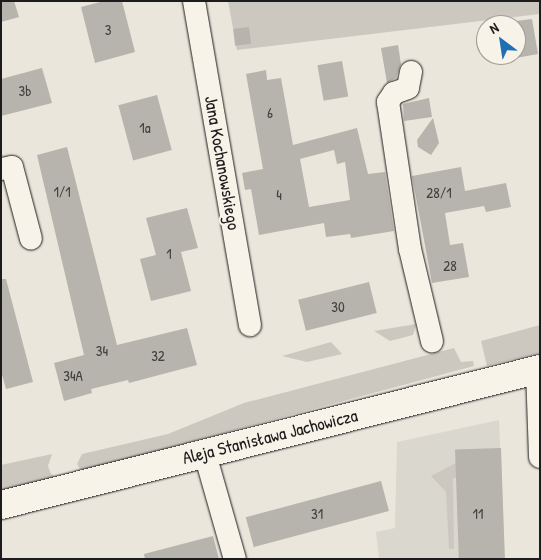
<!DOCTYPE html>
<html>
<head>
<meta charset="utf-8">
<style>
  body { margin:0 }
  #map { position:relative; width:541px; height:560px; overflow:hidden; background:#eae6dc; font-family:"Patrick Hand",sans-serif }
  div>[style] { position:absolute }
  .built>* { inset:0; background:#dad7ce }
  .green>* { inset:0; background:#ccc8c0 }
  .building>* { inset:0; background:#b6b4ac; transform-origin:0 0 }
  .roads { filter:drop-shadow(0 0 1px #1c1c1c) drop-shadow(0 0 1px #1c1c1c) }
  .minor>* { height:22px; margin:-11px; padding:0 11px; transform-origin:11px; border-radius:11px; background:#f7f3e8 }
  .major>* { height:28px; margin:-14px; padding:0 14px; transform-origin:14px; border-radius:14px; background:#f7f3e8 }
  span { translate:-50% -50%; white-space:nowrap; text-align:center; line-height:1.15; -webkit-text-stroke:4px #f7f3e8; paint-order:stroke }
  .number-label { font-size:15px; color:#424240 }
  .number-label span { -webkit-text-stroke-width:0 }
  .street-label { font-size:18px; color:#1c1c1c }
  .frame { position:absolute; inset:0; border:2px solid #1c1c1c; pointer-events:none }
  .north { position:absolute; left:476px; top:15px; width:50px; height:50px; box-sizing:border-box; background:#f7f3e8; border:1px solid #9f9d96; border-radius:50%; rotate:329deg; font-size:14px; font-weight:700; line-height:20px; text-align:center; color:#1c1c1c }
  .north::after { content:''; display:block; margin:auto; width:18px; height:22px; background:#1f6fb2; clip-path:polygon(50% 0,100% 100%,50% 72%,0 100%) }
</style>
</head>
<body>
<div id="map">
  <div class="built">
    <div style="clip-path:polygon(499px 420px,505px 559px,379px 559px,376px 532px,395px 528px,397px 442px)"></div>
  </div>
  <div class="green">
    <div style="clip-path:polygon(228px 1px,540px 1px,540px 14px,237px 50px)"></div>
    <div style="clip-path:polygon(416px 324px,413px 335px,390px 341px,374px 331px)"></div>
    <div style="clip-path:polygon(540px 325px,540px 353px,487px 366px,481px 341px)"></div>
    <div style="clip-path:polygon(331px 342px,342px 354px,307px 362px,282px 356px)"></div>
    <div style="clip-path:polygon(454px 348px,461px 362px,473px 361px,474px 366px,86px 470px,80px 469px,77px 464px,82px 454px,168px 434px,244px 403px)"></div>
    <div style="clip-path:polygon(52px 454px,48px 466px,51px 474px,56px 477px,1px 491px,1px 465px)"></div>
    <div style="clip-path:polygon(456px 463px,457px 478px,453px 478px,454px 549px,449px 549px,446px 492px,431px 476px)"></div>
  </div>
  <div class="building">
    <div style="clip-path:polygon(1px 1px,14px 1px,19px 17px,1px 22px)"></div>
    <div style="clip-path:polygon(104px 1px,122px 1px,135px 52px,95px 63px,81px 7px)"></div>
    <div style="clip-path:polygon(532px 19px,538px 54px,516px 58px,516px 21px)"></div>
    <div style="left:249px;top:27px;width:17px;height:16px;rotate:83deg"></div>
    <div style="clip-path:polygon(398px 45px,401px 64px,396px 78px,387px 83px,381px 48px)"></div>
    <div style="left:342px;top:61px;width:36px;height:25px;rotate:80deg"></div>
    <div style="clip-path:polygon(42px 68px,52px 103px,1px 116px,1px 79px)"></div>
    <div style="clip-path:polygon(evenodd,266px 70px,267px 80px,281px 78px,293px 145px,357px 128px,368px 174px,385px 172px,394px 231px,351px 238px,350px 234px,326px 237px,324px 223px,259px 235px,251px 189px,245px 190px,242px 173px,263px 169px,246px 74px,266px 70px,334px 150px,337px 164px,345px 162px,350px 200px,309px 207px,300px 159px,334px 150px)"></div>
    <div style="left:157px;top:95px;width:57px;height:40px;rotate:75deg"></div>
    <div style="clip-path:polygon(429px 98px,432px 117px,404px 121px,403px 104px)"></div>
    <div style="clip-path:polygon(433px 118px,439px 143px,431px 155px,418px 147px,417px 140px)"></div>
    <div style="clip-path:polygon(67px 147px,117px 345px,187px 328px,197px 365px,129px 383px,128px 380px,91px 389px,92px 393px,64px 401px,54px 363px,84px 355px,37px 155px)"></div>
    <div style="clip-path:polygon(461px 167px,465px 191px,506px 183px,511px 207px,486px 212px,484px 206px,445px 213px,450px 245px,463px 243px,469px 277px,432px 283px,412px 176px)"></div>
    <div style="clip-path:polygon(187px 208px,198px 248px,181px 252px,191px 291px,151px 301px,140px 259px,156px 255px,146px 218px)"></div>
    <div style="clip-path:polygon(1px 279px,6px 279px,33px 382px,6px 389px,1px 371px)"></div>
    <div style="left:369px;top:282px;width:32px;height:73px;rotate:76deg"></div>
    <div style="left:501px;top:448px;width:111px;height:46px;rotate:88deg"></div>
    <div style="left:381px;top:481px;width:31px;height:140px;rotate:75deg"></div>
    <div style="clip-path:polygon(213px 536px,219px 559px,145px 559px,144px 554px)"></div>
  </div>
  <div class="roads">
    <div class="minor">
      <div style="left:194px;top:1px;width:329px;rotate:80.2deg"></div>
      <div style="left:411px;top:72px;width:16px;rotate:101deg"></div>
      <div style="left:408px;top:88px;width:15px;rotate:160deg"></div>
      <div style="left:394px;top:93px;width:11px;rotate:124deg"></div>
      <div style="left:388px;top:102px;width:149px;rotate:81.5deg"></div>
      <div style="left:410px;top:249px;width:95px;rotate:76.6deg"></div>
      <div style="left:1px;top:169px;width:11px;rotate:-10deg"></div>
      <div style="left:12px;top:167px;width:74px;rotate:75.2deg"></div>
      <div style="left:537px;top:370px;width:87px;rotate:88deg"></div>
      <div style="left:205px;top:454px;width:109px;rotate:74.1deg"></div>
    </div>
    <div class="major">
      <div style="left:1px;top:505px;width:556px;rotate:-14.16deg"></div>
    </div>
  </div>
  <div class="number-label">
    <span style="left:108px;top:30px">3</span>
    <span style="left:25px;top:91px">3b</span>
    <span style="left:270px;top:113px">6</span>
    <span style="left:145px;top:128px">1a</span>
    <span style="left:62px;top:192px">1/1</span>
    <span style="left:439px;top:193px">28/1</span>
    <span style="left:279px;top:195px">4</span>
    <span style="left:169px;top:254px">1</span>
    <span style="left:450px;top:266px">28</span>
    <span style="left:338px;top:307px">30</span>
    <span style="left:102px;top:351px">34</span>
    <span style="left:158px;top:356px">32</span>
    <span style="left:73px;top:376px">34A</span>
    <span style="left:317px;top:514px">31</span>
    <span style="left:478px;top:514px">11</span>
  </div>
  <div class="street-label">
    <span style="left:222px;top:163px;rotate:80deg">Jana Kochanowskiego</span>
    <span style="left:270px;top:437px;rotate:-14deg">Aleja Stanisława Jachowicza</span>
  </div>
  <div class="frame"></div>
  <div class="north">N</div>
</div>
</body>
</html>
